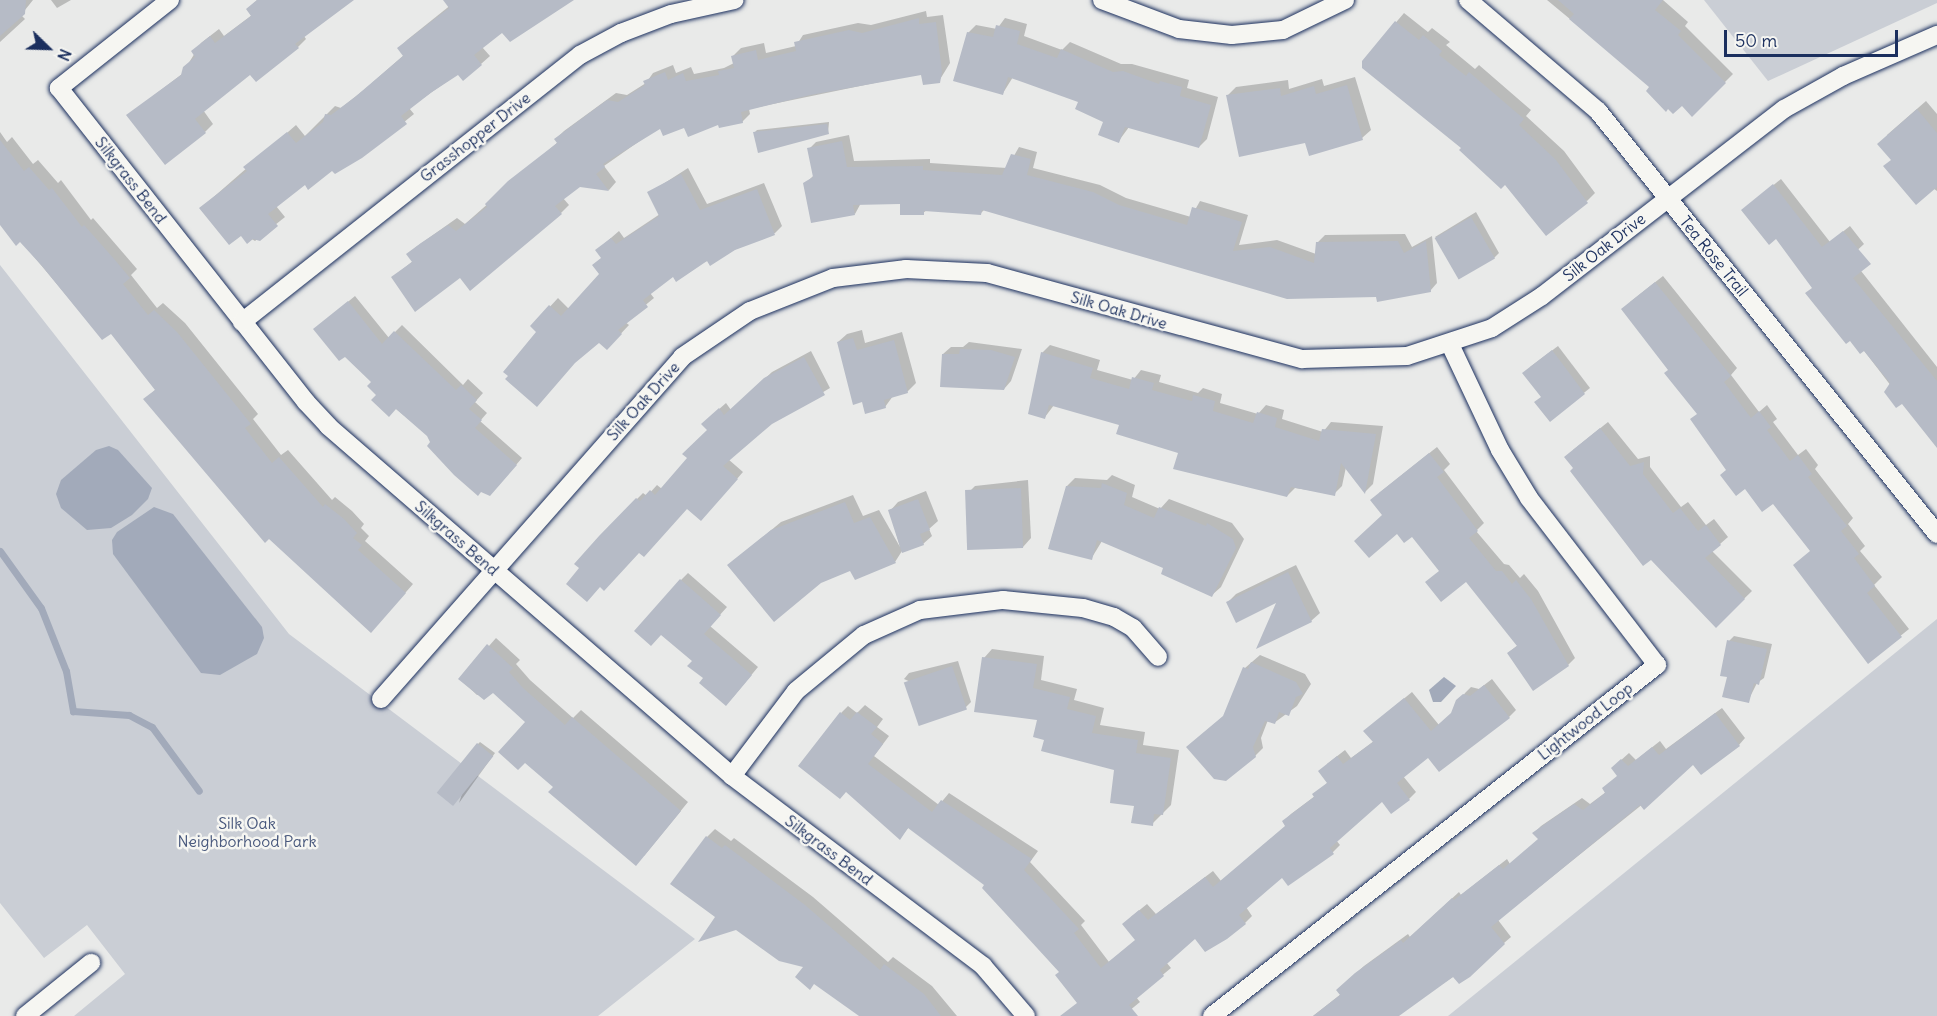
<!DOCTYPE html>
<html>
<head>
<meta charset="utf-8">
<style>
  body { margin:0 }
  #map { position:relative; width:1937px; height:1016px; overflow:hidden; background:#e9eae9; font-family:Delius,sans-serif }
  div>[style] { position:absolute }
  .green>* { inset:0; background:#caced5 }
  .water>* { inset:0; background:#a2aaba }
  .shadow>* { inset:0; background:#0003 }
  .stream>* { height:7px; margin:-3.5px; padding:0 3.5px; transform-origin:3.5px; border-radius:3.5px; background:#a2aaba }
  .building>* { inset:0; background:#b6bbc6; transform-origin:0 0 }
  .roads { filter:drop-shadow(0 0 2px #1b2f5e) drop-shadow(0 0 2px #1b2f5e) }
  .minor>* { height:18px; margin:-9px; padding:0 9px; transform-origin:9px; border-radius:9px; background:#f6f6f2 }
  span { translate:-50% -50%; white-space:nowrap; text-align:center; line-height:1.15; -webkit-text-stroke:5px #f6f6f2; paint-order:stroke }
  .street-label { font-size:16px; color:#1b2f5e }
  .park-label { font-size:16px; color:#47577c }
  .north { position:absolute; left:18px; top:18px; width:60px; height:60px; -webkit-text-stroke:4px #f6f6f2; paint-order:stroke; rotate:113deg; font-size:16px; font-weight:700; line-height:24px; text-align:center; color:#1b2f5e }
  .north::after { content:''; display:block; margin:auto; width:21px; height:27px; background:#1b2f5e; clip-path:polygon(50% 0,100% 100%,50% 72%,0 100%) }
  .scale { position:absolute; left:1724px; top:30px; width:174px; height:27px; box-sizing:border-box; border:3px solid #1b2f5e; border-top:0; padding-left:8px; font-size:18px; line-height:21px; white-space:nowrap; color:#1b2f5e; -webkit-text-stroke:4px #f6f6f2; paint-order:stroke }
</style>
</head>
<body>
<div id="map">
  <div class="green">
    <div style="clip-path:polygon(1704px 0,1937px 0,1937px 3px,1768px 81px)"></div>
    <div style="clip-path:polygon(0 265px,289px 634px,695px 939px,598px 1016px,74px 1016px,125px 974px,87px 925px,44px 958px,0 903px)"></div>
    <div style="clip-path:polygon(1937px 619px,1937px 1016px,1448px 1016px)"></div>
  </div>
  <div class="water">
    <div style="clip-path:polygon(109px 446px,118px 450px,152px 488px,148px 499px,132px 515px,111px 528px,87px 530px,61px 508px,56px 494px,61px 480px,96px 450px)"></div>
    <div style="clip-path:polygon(154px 507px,173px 514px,262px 627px,264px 638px,257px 654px,220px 675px,201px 673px,113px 554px,112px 540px,117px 532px)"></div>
    <div style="clip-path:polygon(1444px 677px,1456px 686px,1441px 702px,1433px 702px,1429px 690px)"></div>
  </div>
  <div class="shadow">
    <div style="clip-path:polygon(0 0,33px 0,21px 15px,25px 19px,0 42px)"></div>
    <div style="clip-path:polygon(51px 0,71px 0,57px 8px)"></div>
    <div style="clip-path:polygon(257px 0,348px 0,304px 36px,306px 39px,298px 47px,250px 73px,203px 110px,213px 124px,205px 132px,128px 115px,182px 74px,201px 43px,219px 29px,224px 36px,252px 15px,248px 9px)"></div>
    <div style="clip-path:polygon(457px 0,565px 0,503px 31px,482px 47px,490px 56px,481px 64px,459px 73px,409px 108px,414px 114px,361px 157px,305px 183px,276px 206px,285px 217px,255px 241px,201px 208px,296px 125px,305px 136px,335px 106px,341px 108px,365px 89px,404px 55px,399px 48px,407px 40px)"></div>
    <div style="clip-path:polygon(1547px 0,1663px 0,1688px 22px,1685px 26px,1733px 74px,1692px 115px,1682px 104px,1652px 87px)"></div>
    <div style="clip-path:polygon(926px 11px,927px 17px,943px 15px,950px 63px,939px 81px,923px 73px,749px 109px,750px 114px,742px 122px,661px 126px,604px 166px,616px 182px,609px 190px,580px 185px,563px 198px,569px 205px,561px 213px,470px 289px,460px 276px,393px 277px,413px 261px,408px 254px,416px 247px,457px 218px,465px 224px,558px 142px,556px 139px,564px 131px,616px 93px,627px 95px,646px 83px,653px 73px,673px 65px,676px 73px,691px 67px,694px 74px,724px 68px,734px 63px,733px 56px,741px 48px,764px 43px,766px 53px,796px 46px,803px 35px,858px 23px,871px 25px)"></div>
    <div style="clip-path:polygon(1404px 13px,1428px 32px,1432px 28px,1450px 42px,1446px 45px,1475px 69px,1479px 65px,1531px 110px,1526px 116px,1564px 151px,1595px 193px,1587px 201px,1506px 182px,1363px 61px)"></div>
    <div style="clip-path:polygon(1005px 18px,1027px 24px,1024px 36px,1062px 50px,1070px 42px,1121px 64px,1132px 64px,1189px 80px,1187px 88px,1218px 97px,1207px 139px,1199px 147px,1129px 127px,1118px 142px,1105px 122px,1080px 101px,1013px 77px,1003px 93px,968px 33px,976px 25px,997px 29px)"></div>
    <div style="clip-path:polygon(1355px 77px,1371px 130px,1362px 138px,1306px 141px,1227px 96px,1236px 87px,1288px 80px,1289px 89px,1322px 79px,1324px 86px)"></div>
    <div style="clip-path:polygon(1926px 101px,1937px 114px,1937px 191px,1892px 159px,1887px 135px)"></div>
    <div style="clip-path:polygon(829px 122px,828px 133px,755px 132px,757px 130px)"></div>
    <div style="clip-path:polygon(0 132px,7px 142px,12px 137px,33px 164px,38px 160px,58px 183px,61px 180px,91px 220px,93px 218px,137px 269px,131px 275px,157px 308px,163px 303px,185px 323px,258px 414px,253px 419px,281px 455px,288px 450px,332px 500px,335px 497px,352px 511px,364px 524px,361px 528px,369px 536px,365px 541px,413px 584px,379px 623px,146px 399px,156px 389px,111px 331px,102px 338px,20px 240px,0 223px)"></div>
    <div style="clip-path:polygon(849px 135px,854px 161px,930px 159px,930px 163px,1007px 168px,1019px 147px,1037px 152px,1033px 168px,1100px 185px,1126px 198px,1191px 217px,1200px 201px,1248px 215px,1239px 245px,1277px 240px,1316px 254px,1318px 242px,1325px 235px,1405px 234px,1412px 247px,1432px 236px,1437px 283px,1430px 291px,1378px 295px,985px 209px,981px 213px,927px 210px,923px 213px,901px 202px,861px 203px,855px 214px,805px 184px,814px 175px,809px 149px,816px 142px)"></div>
    <div style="clip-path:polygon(688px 168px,707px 204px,764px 183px,782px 226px,775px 233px,673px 275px,650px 293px,654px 298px,625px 322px,629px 325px,614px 341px,538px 332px,532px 326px,558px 298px,569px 309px,601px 274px,602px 257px,597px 250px,619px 231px,624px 238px,660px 214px,649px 193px)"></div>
    <div style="clip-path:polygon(1781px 179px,1830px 242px,1850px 226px,1864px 244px,1850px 257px,1937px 367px,1937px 446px,1777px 237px,1743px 210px)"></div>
    <div style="clip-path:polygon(1476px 212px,1499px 253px,1494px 258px,1435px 237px)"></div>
    <div style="clip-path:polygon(1663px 276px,1737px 368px,1731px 375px,1759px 412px,1767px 405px,1777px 419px,1773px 422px,1798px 455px,1806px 449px,1818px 465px,1815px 469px,1853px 518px,1848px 524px,1865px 546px,1860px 551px,1882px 577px,1874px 585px,1909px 629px,1868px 662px,1811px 551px,1773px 502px,1745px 487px,1727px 470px,1698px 413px,1630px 302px)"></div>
    <div style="clip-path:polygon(355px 296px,389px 338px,402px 325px,463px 385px,468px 379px,483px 393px,475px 402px,487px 413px,480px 421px,522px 458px,497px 487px,432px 442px,428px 435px,379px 395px,373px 382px,315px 329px)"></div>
    <div style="clip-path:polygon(862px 330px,865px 343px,902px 332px,916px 383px,907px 392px,893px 396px,885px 407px,863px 400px,838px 342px,847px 334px)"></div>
    <div style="clip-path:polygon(969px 342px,1022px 349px,1011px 381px,1004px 389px,943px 354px,951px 347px,963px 347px)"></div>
    <div style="clip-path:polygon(1050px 345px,1100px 360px,1097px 370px,1133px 380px,1141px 370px,1161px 375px,1159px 382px,1198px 393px,1203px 388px,1222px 394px,1220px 403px,1258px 414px,1266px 405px,1284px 410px,1282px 419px,1323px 432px,1331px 422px,1383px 426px,1373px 484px,1365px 492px,1346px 467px,1342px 486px,1334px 494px,1295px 488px,1287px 496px,1120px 424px,1054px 405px,1045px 417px,1042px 353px)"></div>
    <div style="clip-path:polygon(1558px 346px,1590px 388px,1550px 420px,1530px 367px)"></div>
    <div style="clip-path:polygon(811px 351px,830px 388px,771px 423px,728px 459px,743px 472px,707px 513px,687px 507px,639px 551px,581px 568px,600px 537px,637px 499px,643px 493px,647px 496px,657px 485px,662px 489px,689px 458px,709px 430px,709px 418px,726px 403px,731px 410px,772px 372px)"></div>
    <div style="clip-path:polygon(1608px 422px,1638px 459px,1650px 456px,1650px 467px,1681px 507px,1688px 502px,1706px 525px,1714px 519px,1728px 537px,1712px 551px,1752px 591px,1716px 626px,1675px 580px,1672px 582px,1574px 468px,1573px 450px)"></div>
    <div style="clip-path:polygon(1437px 447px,1450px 464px,1444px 470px,1484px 523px,1476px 531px,1504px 564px,1509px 565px,1520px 578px,1524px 574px,1538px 591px,1575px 658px,1568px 665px,1508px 653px,1518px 645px,1466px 580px,1440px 570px,1412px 535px,1383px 515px,1379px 493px)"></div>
    <div style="clip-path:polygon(1112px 475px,1135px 485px,1132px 497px,1160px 509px,1169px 499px,1232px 523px,1244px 539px,1221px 587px,1212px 595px,1165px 567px,1102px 541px,1091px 559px,1067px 486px,1075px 478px,1107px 480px)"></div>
    <div style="clip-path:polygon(1028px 480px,1031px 538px,1023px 547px,967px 494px,975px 486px)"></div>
    <div style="clip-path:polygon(926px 491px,938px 521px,929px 529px,932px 536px,923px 544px,902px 551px,895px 562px,851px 569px,729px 565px,781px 522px,853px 495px,863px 516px,879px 510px,900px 547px,890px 511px,898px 502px)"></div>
    <div style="clip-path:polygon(1296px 565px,1320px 613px,1311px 621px,1279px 600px,1227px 603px,1236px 594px)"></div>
    <div style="clip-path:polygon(688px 573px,727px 607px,710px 626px,758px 667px,733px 697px,705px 678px,694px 661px,681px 580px)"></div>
    <div style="clip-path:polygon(1734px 636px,1772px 644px,1764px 678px,1757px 683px,1748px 701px,1728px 676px,1729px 641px)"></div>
    <div style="clip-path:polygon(496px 638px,520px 660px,516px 664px,530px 680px,573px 718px,581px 710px,688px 802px,644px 856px,555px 787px,527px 722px,493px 692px,477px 695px,460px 679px)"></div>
    <div style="clip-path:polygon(992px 649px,1044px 656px,1041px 680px,1077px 689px,1074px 700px,1104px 708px,1100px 725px,1145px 732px,1143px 745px,1179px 750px,1171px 805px,1152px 824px,1136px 805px,1116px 769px,1045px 739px,1039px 719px,984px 658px)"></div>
    <div style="clip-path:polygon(1260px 655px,1305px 674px,1311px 684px,1297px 706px,1274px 723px,1268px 720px,1261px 738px,1263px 748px,1255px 756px,1188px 747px,1225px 715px,1245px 668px)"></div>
    <div style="clip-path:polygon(958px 661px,971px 702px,966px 707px,904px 679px,909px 673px)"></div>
    <div style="clip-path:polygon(1492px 679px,1516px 710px,1509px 717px,1440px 770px,1428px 756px,1403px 776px,1416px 792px,1409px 799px,1383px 800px,1336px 840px,1340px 845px,1333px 852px,1289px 884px,1282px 876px,1246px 907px,1252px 916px,1245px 923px,1195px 937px,1166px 962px,1171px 968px,1136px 997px,1140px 1002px,1123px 1016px,1080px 1016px,1078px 1003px,1060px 971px,986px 884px,909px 827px,900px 838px,841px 713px,848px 706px,857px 713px,865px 705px,883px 719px,877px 727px,889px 736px,874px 756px,939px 805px,949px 793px,1038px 851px,1030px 862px,1085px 921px,1081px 925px,1109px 962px,1136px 940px,1131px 917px,1147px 904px,1156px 914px,1213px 871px,1221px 881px,1287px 825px,1284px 821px,1291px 814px,1315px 796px,1328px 782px,1327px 764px,1345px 750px,1351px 758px,1374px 741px,1373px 724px,1412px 692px,1439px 725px,1453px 712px,1465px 693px,1471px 687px,1479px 689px)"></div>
    <div style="clip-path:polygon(1722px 708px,1745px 738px,1739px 745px,1694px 763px,1498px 920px,1511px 937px,1504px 943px,1394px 1016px,1313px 1016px,1341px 994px,1345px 983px,1364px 966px,1408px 934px,1410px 937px,1459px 892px,1461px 895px,1507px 859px,1510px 864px,1540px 839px,1534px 833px,1541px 826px,1582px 798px,1590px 804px,1606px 792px,1618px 775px,1619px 762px,1629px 753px,1636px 760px,1660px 741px,1666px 749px)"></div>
    <div style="clip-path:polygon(480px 742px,495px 753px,459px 803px,478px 744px)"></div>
    <div style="clip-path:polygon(715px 829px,731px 841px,734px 838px,813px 897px,888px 962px,893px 957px,932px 986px,957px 1016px,860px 1016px,806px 966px,717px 917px,707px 837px)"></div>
  </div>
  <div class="stream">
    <div style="left:0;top:551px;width:70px;rotate:54.3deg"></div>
    <div style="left:41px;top:608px;width:68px;rotate:68.4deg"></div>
    <div style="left:66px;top:671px;width:41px;rotate:80.1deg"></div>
    <div style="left:73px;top:711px;width:56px;rotate:4.1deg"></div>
    <div style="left:129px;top:715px;width:26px;rotate:28deg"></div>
    <div style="left:152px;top:727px;width:79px;rotate:53.7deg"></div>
  </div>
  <div class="building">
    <div style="clip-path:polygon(0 0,26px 0,25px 14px,0 36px)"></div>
    <div style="clip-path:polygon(257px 0,354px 0,295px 44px,299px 48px,256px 82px,250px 75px,195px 119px,206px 133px,165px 165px,126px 115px,181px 75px,183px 67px,195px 57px,191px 51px,210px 36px,215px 43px,251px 16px,246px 9px)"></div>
    <div style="clip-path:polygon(443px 0,574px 0,510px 42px,502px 33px,474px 55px,482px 65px,463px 81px,458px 75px,432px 92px,401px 116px,407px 124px,362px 158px,335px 174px,332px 171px,308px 190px,305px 185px,268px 214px,278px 226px,260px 241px,253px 239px,247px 244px,241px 236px,229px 245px,199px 208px,247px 171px,243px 167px,287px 132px,296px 143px,323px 122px,325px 114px,331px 115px,355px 97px,403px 56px,397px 48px,449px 8px)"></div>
    <div style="clip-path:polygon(1558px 0,1663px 0,1655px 10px,1681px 31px,1678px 35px,1726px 83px,1692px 117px,1682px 106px,1673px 114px,1668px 109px,1666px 112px,1646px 91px,1649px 87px,1569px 19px,1574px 14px)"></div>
    <div style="clip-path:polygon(919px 18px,919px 24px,936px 22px,942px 72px,940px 83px,923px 85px,921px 75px,810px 95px,741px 112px,743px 123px,719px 128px,718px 125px,688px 137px,684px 128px,663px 136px,660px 129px,603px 164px,605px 167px,596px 174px,609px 191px,580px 187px,555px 206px,562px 214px,470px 291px,460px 278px,415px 312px,391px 277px,412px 262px,406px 254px,421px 243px,448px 225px,456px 231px,487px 207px,485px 204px,508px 181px,557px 143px,554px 139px,607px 100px,618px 102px,645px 85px,643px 81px,665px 72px,668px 80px,683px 73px,686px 81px,719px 75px,718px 71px,734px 68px,731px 56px,756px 50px,758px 60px,796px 51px,794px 42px,849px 30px,862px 33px)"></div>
    <div style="clip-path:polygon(1395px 21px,1419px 40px,1423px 35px,1442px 51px,1439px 55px,1466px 76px,1469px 72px,1524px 119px,1519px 125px,1556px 160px,1588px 203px,1546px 236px,1505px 185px,1501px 189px,1459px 150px,1461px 148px,1362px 68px,1362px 61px)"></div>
    <div style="clip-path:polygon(996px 25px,1020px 31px,1017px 44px,1057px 58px,1061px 49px,1113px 72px,1123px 71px,1159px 84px,1160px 81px,1182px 87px,1180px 96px,1211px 105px,1199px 148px,1125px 127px,1119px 143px,1098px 135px,1103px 122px,1075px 109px,1078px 102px,1008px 77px,1003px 95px,953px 81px,967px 32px,993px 37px)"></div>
    <div style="clip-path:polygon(1347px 85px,1363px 140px,1309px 156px,1305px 143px,1239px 157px,1226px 95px,1280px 88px,1281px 96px,1314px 86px,1316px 94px)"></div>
    <div style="clip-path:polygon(1917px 109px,1937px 133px,1937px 187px,1916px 205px,1883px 166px,1891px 160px,1877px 144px)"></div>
    <div style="clip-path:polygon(827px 124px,829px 134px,758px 153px,753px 132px)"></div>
    <div style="clip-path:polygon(0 140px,24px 171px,29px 167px,49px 190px,52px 188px,82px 227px,84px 225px,115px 260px,130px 278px,123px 284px,148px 315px,154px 310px,177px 332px,251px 424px,245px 428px,272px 463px,279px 457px,323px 507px,325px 504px,344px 519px,357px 533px,353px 538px,362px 545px,358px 550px,406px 593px,371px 633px,269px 539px,265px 543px,143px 399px,155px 390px,111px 334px,102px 340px,42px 266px,20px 242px,16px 246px,0 225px)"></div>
    <div style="clip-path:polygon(842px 141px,847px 167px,923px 166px,923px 170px,1002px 175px,1011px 154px,1031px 159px,1027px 175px,1093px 192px,1119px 205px,1187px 225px,1192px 207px,1242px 222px,1233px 251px,1270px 247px,1314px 263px,1316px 242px,1398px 241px,1404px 253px,1426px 241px,1431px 292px,1377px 302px,1376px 297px,1287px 299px,982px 210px,981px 215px,924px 211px,924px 215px,900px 215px,900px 204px,853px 205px,855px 215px,811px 223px,803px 183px,813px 177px,807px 148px)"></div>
    <div style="clip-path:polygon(681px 174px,700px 210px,757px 189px,775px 235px,735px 250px,710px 266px,707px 261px,676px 282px,673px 277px,643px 300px,648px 307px,618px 330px,622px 334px,607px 350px,599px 343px,575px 363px,537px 407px,505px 379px,508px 376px,503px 372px,536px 332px,530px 326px,549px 305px,561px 316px,599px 274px,592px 265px,601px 258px,595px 250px,611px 238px,616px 244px,659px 216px,647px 192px)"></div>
    <div style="clip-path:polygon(1773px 184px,1822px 247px,1843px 231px,1871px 264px,1853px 278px,1937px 381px,1937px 448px,1902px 404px,1896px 408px,1884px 392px,1890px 383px,1864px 351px,1860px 354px,1850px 341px,1846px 344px,1805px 293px,1812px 288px,1776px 239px,1769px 245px,1741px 210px)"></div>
    <div style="left:1471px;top:217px;width:48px;height:42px;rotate:60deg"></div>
    <div style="clip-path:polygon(1655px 282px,1731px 376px,1724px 382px,1751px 418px,1759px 411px,1771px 427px,1767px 430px,1790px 461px,1798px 455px,1812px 474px,1808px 477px,1847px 526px,1841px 531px,1859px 554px,1854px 558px,1875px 586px,1867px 593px,1902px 637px,1868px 664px,1793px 565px,1810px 551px,1773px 504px,1762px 512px,1745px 489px,1736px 496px,1720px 475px,1726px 470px,1690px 419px,1697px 414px,1664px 373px,1668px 370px,1621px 309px)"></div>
    <div style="clip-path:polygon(348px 301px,382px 344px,394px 331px,456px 390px,461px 385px,477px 400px,469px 409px,482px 420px,475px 428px,517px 465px,490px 496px,481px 492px,478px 496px,454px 475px,427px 446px,430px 442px,427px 436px,396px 409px,389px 417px,371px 400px,376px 395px,367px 386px,371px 382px,345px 357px,339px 361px,313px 329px)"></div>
    <div style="clip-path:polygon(853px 338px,857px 350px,894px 340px,908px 393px,884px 400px,886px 408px,865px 414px,862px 402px,853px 405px,837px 342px)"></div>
    <div style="clip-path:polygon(960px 349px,991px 350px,1015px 357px,1004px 390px,940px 387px,942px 354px,959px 354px)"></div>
    <div style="clip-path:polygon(1552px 350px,1585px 394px,1550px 422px,1534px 402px,1541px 397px,1522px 373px)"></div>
    <div style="clip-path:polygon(1041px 352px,1093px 368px,1090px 378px,1129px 389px,1132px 377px,1154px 383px,1152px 390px,1192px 401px,1193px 395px,1215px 401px,1213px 411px,1253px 423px,1257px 412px,1277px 418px,1275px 427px,1319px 441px,1322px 429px,1376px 434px,1365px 494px,1341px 463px,1335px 496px,1291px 487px,1287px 497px,1173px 469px,1178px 453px,1116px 434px,1119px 425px,1049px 405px,1045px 419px,1028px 414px)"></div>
    <div style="clip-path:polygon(804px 357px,825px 395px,772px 424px,723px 466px,738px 479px,701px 521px,687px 509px,644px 557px,639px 553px,604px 591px,600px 587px,587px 602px,566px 584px,579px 568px,574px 564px,599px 536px,636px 498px,640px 501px,650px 490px,655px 495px,687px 458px,682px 454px,707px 430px,701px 424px,719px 408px,724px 415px,764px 378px)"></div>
    <div style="clip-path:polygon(1600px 428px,1630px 466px,1644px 462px,1643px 474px,1673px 513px,1680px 508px,1698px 531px,1706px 525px,1721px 545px,1705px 558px,1745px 599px,1716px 628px,1651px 560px,1643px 566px,1570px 471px,1573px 468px,1564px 457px)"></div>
    <div style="clip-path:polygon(1429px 453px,1444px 472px,1437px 477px,1478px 531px,1469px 538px,1496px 571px,1502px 571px,1512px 584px,1516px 580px,1531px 599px,1569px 666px,1533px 691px,1507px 653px,1517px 646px,1466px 582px,1441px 602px,1425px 582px,1439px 571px,1412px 537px,1404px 543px,1397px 534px,1369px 558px,1354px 541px,1382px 515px,1370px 500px)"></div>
    <div style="clip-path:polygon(1102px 483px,1127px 493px,1124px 505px,1154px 518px,1159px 507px,1206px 526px,1207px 523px,1233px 539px,1236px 548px,1212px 597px,1161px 574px,1163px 568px,1097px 540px,1092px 560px,1048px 549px,1066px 486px,1101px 488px)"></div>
    <div style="left:1021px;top:488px;width:60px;height:56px;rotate:88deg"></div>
    <div style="clip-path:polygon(918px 499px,930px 530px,920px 534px,924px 545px,902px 553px,888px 510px)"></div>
    <div style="clip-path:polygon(845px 502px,854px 523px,870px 517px,896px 563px,855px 580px,850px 571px,821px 583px,774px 622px,727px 565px,771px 530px)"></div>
    <div style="clip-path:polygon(1288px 572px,1312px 622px,1256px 649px,1276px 603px,1236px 623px,1226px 602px)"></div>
    <div style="clip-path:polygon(680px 579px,721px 615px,704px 634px,752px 675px,726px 706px,699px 683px,703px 678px,687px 666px,692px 661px,661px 635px,651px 646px,634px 631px)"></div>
    <div style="clip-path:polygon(1727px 640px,1767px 649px,1759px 685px,1754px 683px,1749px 703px,1722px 697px,1727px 677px,1720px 676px)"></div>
    <div style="clip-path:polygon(487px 644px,513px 668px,509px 672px,523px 688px,565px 725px,572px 717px,681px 811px,636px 866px,548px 792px,553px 787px,525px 763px,518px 770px,498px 752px,525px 722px,493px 693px,484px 700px,458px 679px)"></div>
    <div style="clip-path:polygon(982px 657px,1037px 664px,1033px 688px,1070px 697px,1067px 709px,1096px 716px,1092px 733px,1138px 740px,1136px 753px,1171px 758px,1163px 815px,1154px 814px,1153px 826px,1131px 823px,1134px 806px,1110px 803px,1114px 770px,1041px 751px,1044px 740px,1033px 737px,1037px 720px,974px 712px)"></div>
    <div style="clip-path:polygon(1251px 662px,1296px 682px,1303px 694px,1296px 697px,1289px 716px,1279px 712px,1275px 724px,1265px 721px,1253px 747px,1256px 757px,1226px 781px,1214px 779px,1186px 747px,1223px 716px,1243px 667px,1248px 669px)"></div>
    <div style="left:952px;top:666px;width:46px;height:51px;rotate:71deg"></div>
    <div style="clip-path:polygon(1484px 685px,1510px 718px,1439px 772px,1428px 758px,1397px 783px,1410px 800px,1391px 814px,1382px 802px,1330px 848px,1334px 854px,1288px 886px,1282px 878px,1239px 915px,1246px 924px,1227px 939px,1205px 952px,1195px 939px,1160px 970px,1164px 976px,1129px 1005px,1138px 1016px,1060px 1016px,1077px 1003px,1055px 975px,1059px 972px,982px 888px,984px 885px,908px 828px,900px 840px,846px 792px,840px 799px,798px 766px,840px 712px,850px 720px,857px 712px,877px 727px,871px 734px,883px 744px,868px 764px,932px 812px,941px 800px,1032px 859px,1024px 870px,1079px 929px,1074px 933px,1101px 968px,1135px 940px,1122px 924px,1139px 910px,1148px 920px,1205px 877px,1213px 887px,1285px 826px,1282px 821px,1314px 797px,1312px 794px,1327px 783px,1318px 771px,1337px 756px,1343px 764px,1373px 742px,1363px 731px,1404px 698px,1431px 731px,1451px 713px,1456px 700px,1463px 694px,1470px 696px)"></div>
    <div style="clip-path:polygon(1715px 713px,1740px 746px,1701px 775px,1693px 765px,1644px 810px,1640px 805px,1491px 927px,1505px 944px,1470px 977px,1459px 984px,1453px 977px,1399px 1016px,1313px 1016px,1340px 995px,1336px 990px,1355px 973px,1401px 940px,1403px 943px,1452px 898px,1454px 900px,1499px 865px,1503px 869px,1538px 839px,1532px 833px,1574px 804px,1583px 810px,1605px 793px,1602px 788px,1617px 776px,1611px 768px,1621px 759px,1628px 766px,1652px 747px,1659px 755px)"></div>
    <div style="left:477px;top:743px;width:21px;height:64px;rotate:39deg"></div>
    <div style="clip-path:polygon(706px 836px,722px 848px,725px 845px,805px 905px,880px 970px,884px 964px,924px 994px,941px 1016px,859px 1016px,814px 984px,810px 990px,795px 977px,803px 967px,779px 961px,736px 930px,698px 942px,715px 917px,670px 884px)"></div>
  </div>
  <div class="roads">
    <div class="minor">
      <div style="left:170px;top:0;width:142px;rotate:141.6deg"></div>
      <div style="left:59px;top:88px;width:400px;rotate:51.8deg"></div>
      <div style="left:306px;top:402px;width:33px;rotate:47deg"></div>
      <div style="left:328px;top:426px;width:535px;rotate:40.9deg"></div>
      <div style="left:732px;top:776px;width:315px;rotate:37.1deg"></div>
      <div style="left:983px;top:966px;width:66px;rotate:49.3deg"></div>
      <div style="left:1102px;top:0;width:82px;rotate:20.6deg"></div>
      <div style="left:1179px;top:29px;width:53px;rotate:6.5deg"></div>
      <div style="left:1232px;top:35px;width:51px;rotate:-5.6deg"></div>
      <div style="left:1283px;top:30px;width:69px;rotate:-25.8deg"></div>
      <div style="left:1468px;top:0;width:171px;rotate:40.5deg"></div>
      <div style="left:1598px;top:111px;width:542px;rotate:51.29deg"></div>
      <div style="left:242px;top:322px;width:431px;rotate:-38.3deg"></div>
      <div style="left:580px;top:55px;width:47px;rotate:-28.2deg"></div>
      <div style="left:621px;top:33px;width:53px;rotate:-20.8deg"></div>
      <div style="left:671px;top:14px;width:65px;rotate:-12.5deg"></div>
      <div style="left:381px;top:699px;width:456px;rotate:-48.6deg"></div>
      <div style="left:682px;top:357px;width:82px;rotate:-34.1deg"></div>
      <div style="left:750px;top:311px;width:89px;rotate:-21.7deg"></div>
      <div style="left:833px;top:278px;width:74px;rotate:-7deg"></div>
      <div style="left:906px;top:269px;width:81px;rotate:2.8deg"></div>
      <div style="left:987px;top:273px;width:327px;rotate:15.3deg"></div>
      <div style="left:1302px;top:359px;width:105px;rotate:-1.6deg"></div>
      <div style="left:1407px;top:356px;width:89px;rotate:-18.2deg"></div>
      <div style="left:1492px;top:328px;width:59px;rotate:-32.6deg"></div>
      <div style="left:1542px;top:296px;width:306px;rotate:-37.7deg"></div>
      <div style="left:1784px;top:109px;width:68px;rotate:-29.2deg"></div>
      <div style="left:1843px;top:76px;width:103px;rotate:-23.6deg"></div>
      <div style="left:732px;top:776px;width:106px;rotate:-53deg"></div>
      <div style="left:796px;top:691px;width:88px;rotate:-39.5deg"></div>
      <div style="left:864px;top:635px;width:61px;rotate:-24.1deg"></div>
      <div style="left:920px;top:610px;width:84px;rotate:-6.9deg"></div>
      <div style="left:1003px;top:600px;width:80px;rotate:5.7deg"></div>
      <div style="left:1083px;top:608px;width:32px;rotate:16deg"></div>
      <div style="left:1114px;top:617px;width:22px;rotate:30deg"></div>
      <div style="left:1133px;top:628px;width:38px;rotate:49deg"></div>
      <div style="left:25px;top:1016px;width:85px;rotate:-38.8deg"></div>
      <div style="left:1212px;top:1016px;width:567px;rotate:-38.27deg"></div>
      <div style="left:1657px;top:665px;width:210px;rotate:-127.5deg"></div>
      <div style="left:1529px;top:498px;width:56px;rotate:-121.1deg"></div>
      <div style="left:1500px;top:450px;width:117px;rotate:-115.3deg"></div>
    </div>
  </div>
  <div class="street-label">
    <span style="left:475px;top:137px;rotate:-38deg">Grasshopper Drive</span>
    <span style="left:131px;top:180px;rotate:52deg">Silkgrass Bend</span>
    <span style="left:1604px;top:247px;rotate:-38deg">Silk Oak Drive</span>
    <span style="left:1714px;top:256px;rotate:51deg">Tea Rose Trail</span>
    <span style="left:1119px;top:310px;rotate:16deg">Silk Oak Drive</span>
    <span style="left:643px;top:401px;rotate:-48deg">Silk Oak Drive</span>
    <span style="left:457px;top:538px;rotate:41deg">Silkgrass Bend</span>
    <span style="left:1585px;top:721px;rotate:-38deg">Lightwood Loop</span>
    <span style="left:829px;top:850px;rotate:37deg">Silkgrass Bend</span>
  </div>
  <div class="park-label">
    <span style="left:247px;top:832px">Silk Oak<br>Neighborhood Park</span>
  </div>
  <div class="north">N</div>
  <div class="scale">50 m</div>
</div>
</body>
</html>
